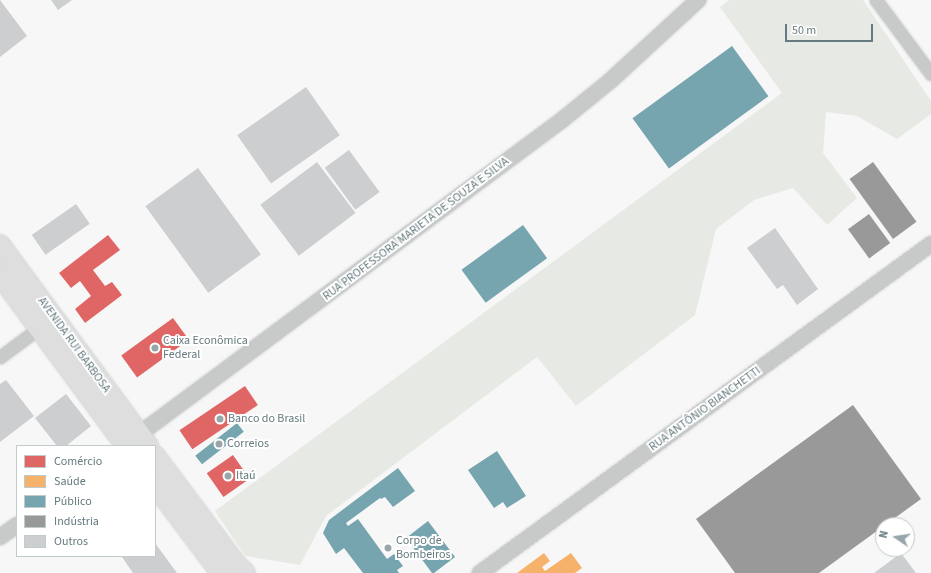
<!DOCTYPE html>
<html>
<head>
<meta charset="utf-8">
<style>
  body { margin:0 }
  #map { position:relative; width:931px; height:573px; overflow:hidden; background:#f7f7f7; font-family:"Source Sans 3",sans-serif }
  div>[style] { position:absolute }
  .green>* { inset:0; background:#e7e9e4 }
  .shops>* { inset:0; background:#e06666; transform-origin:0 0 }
  .health>* { inset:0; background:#f6b26b }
  .public>* { inset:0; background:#76a5af; transform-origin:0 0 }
  .industry>* { inset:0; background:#999; transform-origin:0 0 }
  .building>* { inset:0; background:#cccecf; transform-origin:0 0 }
  .roads { filter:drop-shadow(0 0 1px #d2d3d4) drop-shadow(0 0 1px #d2d3d4) }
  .minor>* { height:13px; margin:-6.5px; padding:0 6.5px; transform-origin:6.5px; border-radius:6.5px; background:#c8caca }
  .tertiary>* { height:16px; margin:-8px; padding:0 8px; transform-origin:8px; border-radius:8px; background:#c8caca }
  .primary>* { height:20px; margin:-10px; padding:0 10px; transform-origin:10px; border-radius:10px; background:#dedede }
  .dots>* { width:11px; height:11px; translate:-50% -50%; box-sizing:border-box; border:2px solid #fff; border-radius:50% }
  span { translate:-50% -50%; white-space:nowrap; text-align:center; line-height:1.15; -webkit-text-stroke:4px #fff; paint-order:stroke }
  .street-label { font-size:12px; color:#657a7f }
  .poi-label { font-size:12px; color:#657a7f }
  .left { translate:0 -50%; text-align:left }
  .legend { position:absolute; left:16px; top:445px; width:140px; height:112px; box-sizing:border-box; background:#fff; border:1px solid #c1cacc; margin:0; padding:5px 7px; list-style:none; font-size:12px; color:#657a7f }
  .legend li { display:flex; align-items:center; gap:8px; height:20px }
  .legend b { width:20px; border:1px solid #c1cacc }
  .north { position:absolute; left:875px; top:517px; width:40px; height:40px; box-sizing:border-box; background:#fff; border:1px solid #c1cacc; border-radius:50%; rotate:283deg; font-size:11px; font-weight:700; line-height:16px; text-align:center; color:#657a7f }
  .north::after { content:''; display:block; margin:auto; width:14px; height:18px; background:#98a6a9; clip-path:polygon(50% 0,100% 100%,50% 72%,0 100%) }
  .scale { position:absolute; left:785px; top:24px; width:88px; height:18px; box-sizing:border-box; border:2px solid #657a7f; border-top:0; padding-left:5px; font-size:12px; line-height:14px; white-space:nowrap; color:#657a7f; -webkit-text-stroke:3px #fff; paint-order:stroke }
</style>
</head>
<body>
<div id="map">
  <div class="green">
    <div style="clip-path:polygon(729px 0,863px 0,931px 101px,931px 114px,897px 139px,857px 116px,826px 112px,823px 153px,857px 198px,827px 225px,793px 188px,754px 200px,716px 229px,695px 315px,576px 406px,537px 357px,326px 516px,300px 565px,245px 556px,215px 511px,782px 93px,720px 7px)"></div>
  </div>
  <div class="shops">
    <div style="clip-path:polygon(108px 235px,120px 250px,93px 270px,105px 286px,112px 282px,122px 295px,85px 323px,75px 309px,91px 296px,80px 281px,71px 288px,59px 273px)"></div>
    <div style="left:173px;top:318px;width:27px;height:64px;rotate:54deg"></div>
    <div style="left:245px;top:386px;width:23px;height:79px;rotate:56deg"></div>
    <div style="left:233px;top:455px;width:29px;height:32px;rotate:55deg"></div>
  </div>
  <div class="health">
    <div style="clip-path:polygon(544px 553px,550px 561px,542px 567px,545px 571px,571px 553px,582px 568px,575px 573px,517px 573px)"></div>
  </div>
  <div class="public">
    <div style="left:732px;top:46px;width:62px;height:123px;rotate:54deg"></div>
    <div style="left:523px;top:225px;width:41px;height:76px;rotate:54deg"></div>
    <div style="left:237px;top:423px;width:11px;height:53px;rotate:52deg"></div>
    <div style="clip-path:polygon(497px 451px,526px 496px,507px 508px,503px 502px,494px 508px,468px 470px)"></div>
    <div style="clip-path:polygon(398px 468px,415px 491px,393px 507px,385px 497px,381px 499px,380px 498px,346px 523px,348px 526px,358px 519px,387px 559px,394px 554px,403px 566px,397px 570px,399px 573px,363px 573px,344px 548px,336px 554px,323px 533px,329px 520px)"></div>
    <div style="clip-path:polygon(428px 521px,455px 557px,434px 573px,432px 573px,406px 538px)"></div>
  </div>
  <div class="industry">
    <div style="left:873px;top:162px;width:74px;height:29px;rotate:54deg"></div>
    <div style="left:869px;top:214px;width:36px;height:26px;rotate:54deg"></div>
    <div style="clip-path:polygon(853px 405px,921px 499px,819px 573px,735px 573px,696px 519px)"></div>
  </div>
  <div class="building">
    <div style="clip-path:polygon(0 0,27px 36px,0 57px)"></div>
    <div style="clip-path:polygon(51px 0,72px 0,58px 10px)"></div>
    <div style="left:306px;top:87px;width:59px;height:84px;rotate:55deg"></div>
    <div style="left:349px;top:150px;width:52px;height:30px;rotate:54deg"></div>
    <div style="left:317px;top:162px;width:64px;height:71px;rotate:53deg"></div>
    <div style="left:198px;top:168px;width:107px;height:65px;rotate:54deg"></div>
    <div style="left:76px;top:204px;width:24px;height:54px;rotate:55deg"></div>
    <div style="clip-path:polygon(775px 228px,818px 289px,797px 305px,783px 285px,777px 289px,747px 248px)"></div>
    <div style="clip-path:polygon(6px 380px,34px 416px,0 442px,0 384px)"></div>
    <div style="clip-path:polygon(66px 394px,91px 426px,66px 446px,57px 446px,35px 418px)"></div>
    <div style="clip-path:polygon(155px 543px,177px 573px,133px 573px,122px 557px,155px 556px)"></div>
    <div style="clip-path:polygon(901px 553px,916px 573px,874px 573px)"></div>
  </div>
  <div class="roads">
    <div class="minor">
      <div style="left:876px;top:0;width:92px;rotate:53.4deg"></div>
      <div style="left:0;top:357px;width:49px;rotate:-36.6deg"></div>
    </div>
    <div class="tertiary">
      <div style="left:130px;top:441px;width:538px;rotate:-36.61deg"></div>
      <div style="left:562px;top:120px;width:62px;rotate:-39.1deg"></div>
      <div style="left:610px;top:81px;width:120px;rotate:-42.6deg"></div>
      <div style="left:0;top:537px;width:21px;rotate:-35deg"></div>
      <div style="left:480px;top:573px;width:558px;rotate:-36.11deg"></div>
    </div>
    <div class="primary">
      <div style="left:0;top:245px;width:250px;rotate:53.6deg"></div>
      <div style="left:0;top:275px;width:212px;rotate:53.6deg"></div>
      <div style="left:155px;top:456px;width:134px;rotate:53.2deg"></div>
      <div style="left:235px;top:563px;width:14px;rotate:45deg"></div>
      <div style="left:155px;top:485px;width:110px;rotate:53.1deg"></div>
    </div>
  </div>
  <div class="dots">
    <div style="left:155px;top:348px;background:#98a6a9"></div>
    <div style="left:220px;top:419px;background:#98a6a9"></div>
    <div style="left:219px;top:444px;background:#98a6a9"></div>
    <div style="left:228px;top:476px;background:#98a6a9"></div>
    <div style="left:388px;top:548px;background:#98a6a9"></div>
  </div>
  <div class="street-label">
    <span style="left:416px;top:229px;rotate:-37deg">RUA PROFESSORA MARIETA DE SOUZA E SILVA</span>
    <span style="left:74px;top:345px;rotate:54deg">AVENIDA RUI BARBOSA</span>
    <span style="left:705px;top:409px;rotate:-36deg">RUA ANTÔNIO BIANCHETTI</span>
  </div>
  <div class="poi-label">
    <span class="left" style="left:163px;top:348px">Caixa Econômica<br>Federal</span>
    <span class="left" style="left:228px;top:419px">Banco do Brasil</span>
    <span class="left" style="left:227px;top:444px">Correios</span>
    <span class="left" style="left:236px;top:476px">Itaú</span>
    <span class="left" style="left:396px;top:548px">Corpo de<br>Bombeiros</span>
  </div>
  <ul class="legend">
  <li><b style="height:11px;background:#e06666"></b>Comércio</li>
  <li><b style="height:11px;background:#f6b26b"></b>Saúde</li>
  <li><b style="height:11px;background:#76a5af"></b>Público</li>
  <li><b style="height:11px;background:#999"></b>Indústria</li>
  <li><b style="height:11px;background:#cccecf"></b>Outros</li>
  </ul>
  <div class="north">N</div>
  <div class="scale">50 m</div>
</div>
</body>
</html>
